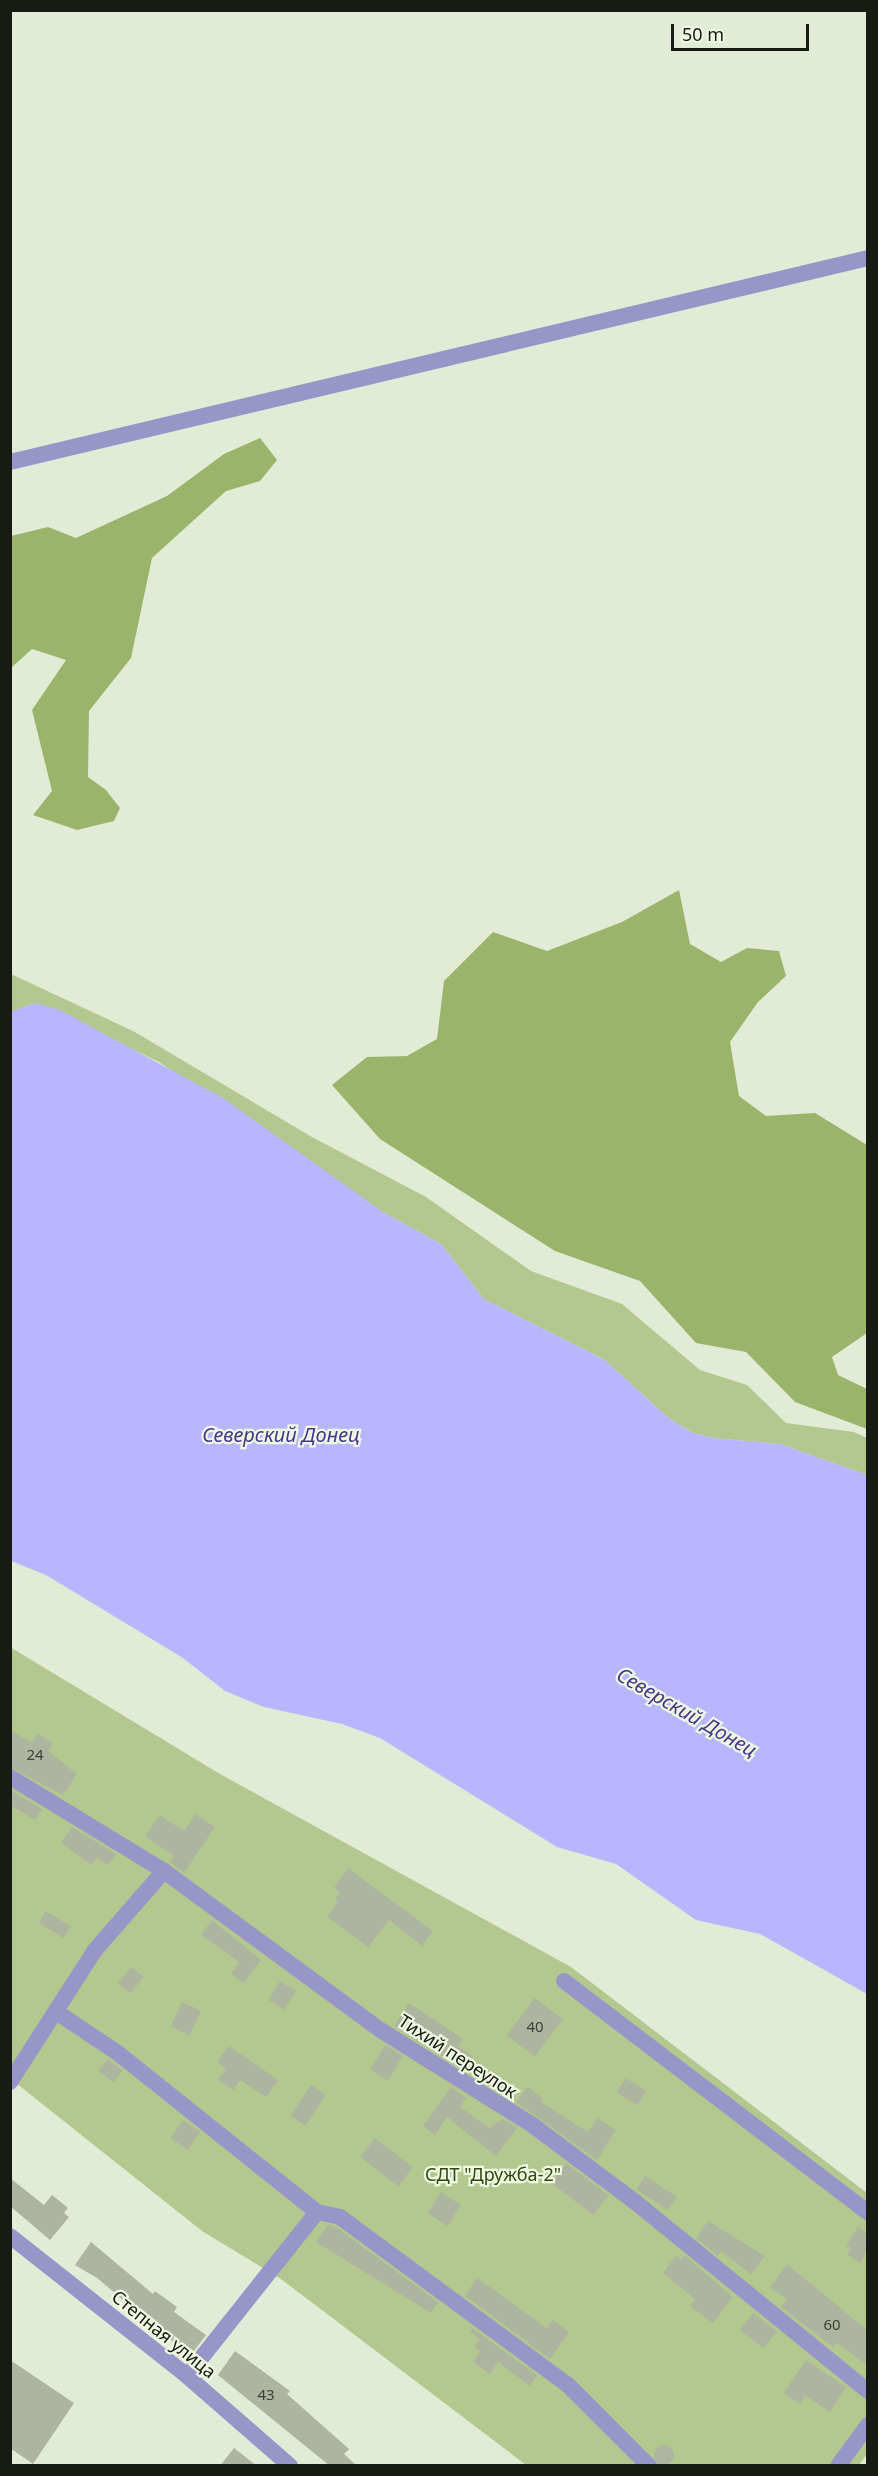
<!DOCTYPE html>
<html>
<head>
<meta charset="utf-8">
<style>
  body { margin:0 }
  #map { position:relative; width:878px; height:2476px; overflow:hidden; background:#e2ebd5; font-family:"Noto Sans",sans-serif }
  div>[style] { position:absolute }
  .green>* { inset:0; background:#b3c88f }
  .forest>* { inset:0; background:#9ab56b }
  .water>* { inset:0; background:#b9b5fe }
  .building>* { inset:0; background:#adb5a0; transform-origin:0 0 }
  .round { border-radius:50% }
  .minor>* { height:16px; margin:-8px; padding:0 8px; transform-origin:8px; border-radius:8px; background:#9896c8 }
  .tertiary>* { height:16px; margin:-8px; padding:0 8px; transform-origin:8px; border-radius:8px; background:#9896c8 }
  span { translate:-50% -50%; white-space:nowrap; text-align:center; line-height:1.15; -webkit-text-stroke:4.5px #eff8e2; paint-order:stroke }
  .number-label { font-size:15px; color:#3d4236 }
  .number-label span { -webkit-text-stroke-width:0 }
  .street-label { font-size:18px; color:#181b13 }
  .park-label { font-size:18px; color:#34450e }
  .water-label { font-size:20px; color:#45378a; font-style:italic }
  .frame { position:absolute; inset:0; border:12px solid #181b13; pointer-events:none }
  .scale { position:absolute; left:671px; top:24px; width:138px; height:27px; box-sizing:border-box; border:3px solid #181b13; border-top:0; padding-left:8px; font-size:18px; line-height:21px; white-space:nowrap; color:#181b13; -webkit-text-stroke:4px #eff8e2; paint-order:stroke }
</style>
</head>
<body>
<div id="map">
  <div class="green">
    <div style="clip-path:polygon(11px 974px,133px 1031px,312px 1137px,426px 1197px,531px 1271px,622px 1304px,700px 1370px,747px 1385px,786px 1423px,854px 1432px,867px 1438px,867px 1475px,780px 1444px,713px 1438px,693px 1433px,667px 1417px,605px 1360px,484px 1299px,441px 1244px,383px 1212px,159px 1062px,35px 1003px,11px 1012px)"></div>
    <div style="clip-path:polygon(10px 1647px,220px 1774px,571px 1967px,867px 2193px,868px 2453px,859px 2465px,526px 2465px,281px 2279px,202px 2231px,11px 2079px)"></div>
  </div>
  <div class="forest">
    <div style="clip-path:polygon(260px 438px,277px 460px,260px 481px,226px 491px,152px 558px,131px 658px,89px 711px,88px 777px,106px 790px,120px 808px,114px 821px,77px 830px,33px 815px,52px 791px,32px 710px,66px 660px,32px 649px,11px 668px,11px 536px,48px 527px,76px 538px,167px 496px,224px 454px)"></div>
    <div style="clip-path:polygon(679px 890px,690px 944px,721px 962px,747px 948px,779px 951px,786px 976px,758px 1002px,730px 1042px,739px 1096px,766px 1116px,815px 1113px,867px 1145px,867px 1333px,832px 1357px,838px 1375px,867px 1389px,867px 1429px,795px 1402px,746px 1352px,696px 1343px,640px 1281px,555px 1251px,380px 1139px,332px 1085px,367px 1057px,407px 1056px,437px 1039px,444px 981px,493px 932px,547px 951px,622px 922px)"></div>
  </div>
  <div class="water">
    <div style="clip-path:polygon(35px 1003px,60px 1010px,223px 1098px,383px 1212px,441px 1244px,484px 1299px,605px 1360px,667px 1417px,693px 1433px,713px 1438px,780px 1444px,867px 1475px,867px 1994px,760px 1934px,696px 1920px,616px 1864px,557px 1847px,380px 1738px,342px 1724px,264px 1707px,225px 1691px,183px 1658px,46px 1575px,11px 1561px,10px 1012px)"></div>
  </div>
  <div class="building">
    <div style="clip-path:polygon(10px 1730px,32px 1743px,37px 1733px,53px 1743px,48px 1751px,77px 1774px,63px 1795px,10px 1767px)"></div>
    <div style="clip-path:polygon(10px 1790px,42px 1809px,35px 1820px,10px 1805px)"></div>
    <div style="clip-path:polygon(195px 1814px,215px 1827px,184px 1873px,170px 1862px,174px 1856px,145px 1836px,160px 1815px,184px 1831px)"></div>
    <div style="clip-path:polygon(72px 1827px,116px 1854px,108px 1865px,97px 1857px,92px 1865px,61px 1843px)"></div>
    <div style="clip-path:polygon(348px 1868px,433px 1931px,422px 1946px,389px 1920px,368px 1947px,327px 1917px,338px 1901px,335px 1898px,340px 1892px,334px 1888px)"></div>
    <div style="left:46px;top:1911px;width:29px;height:14px;rotate:31deg"></div>
    <div style="clip-path:polygon(212px 1920px,261px 1960px,244px 1983px,231px 1974px,239px 1962px,201px 1935px)"></div>
    <div style="left:131px;top:1967px;width:16px;height:21px;rotate:38deg"></div>
    <div style="left:280px;top:1981px;width:19px;height:22px;rotate:32deg"></div>
    <div style="left:535px;top:1998px;width:35px;height:47px;rotate:37deg"></div>
    <div style="left:182px;top:2002px;width:21px;height:27px;rotate:25deg"></div>
    <div style="clip-path:polygon(409px 2003px,463px 2039px,458px 2046px,473px 2056px,464px 2070px,394px 2026px)"></div>
    <div style="left:385px;top:2045px;width:21px;height:29px;rotate:31deg"></div>
    <div style="clip-path:polygon(229px 2046px,278px 2080px,266px 2097px,240px 2080px,233px 2090px,218px 2080px,226px 2069px,217px 2062px)"></div>
    <div style="left:107px;top:2059px;width:19px;height:15px;rotate:35deg"></div>
    <div style="left:626px;top:2078px;width:24px;height:17px;rotate:33deg"></div>
    <div style="left:311px;top:2085px;width:18px;height:37px;rotate:34deg"></div>
    <div style="clip-path:polygon(451px 2087px,466px 2098px,460px 2107px,489px 2128px,503px 2119px,517px 2128px,496px 2156px,447px 2117px,435px 2135px,423px 2126px)"></div>
    <div style="clip-path:polygon(528px 2087px,543px 2099px,541px 2102px,588px 2132px,597px 2118px,616px 2130px,597px 2160px,516px 2102px)"></div>
    <div style="left:183px;top:2120px;width:21px;height:22px;rotate:35deg"></div>
    <div style="left:375px;top:2138px;width:48px;height:24px;rotate:38deg"></div>
    <div style="left:566px;top:2163px;width:53px;height:25px;rotate:37deg"></div>
    <div style="left:645px;top:2176px;width:38px;height:16px;rotate:33deg"></div>
    <div style="clip-path:polygon(10px 2178px,44px 2205px,52px 2195px,68px 2208px,64px 2213px,69px 2217px,50px 2240px,10px 2206px)"></div>
    <div style="left:441px;top:2192px;width:24px;height:25px;rotate:33deg"></div>
    <div style="clip-path:polygon(708px 2221px,765px 2256px,751px 2274px,721px 2251px,718px 2256px,696px 2238px)"></div>
    <div style="clip-path:polygon(328px 2225px,336px 2227px,438px 2302px,431px 2313px,316px 2242px)"></div>
    <div style="clip-path:polygon(858px 2227px,867px 2233px,867px 2251px,860px 2263px,847px 2254px,851px 2249px,846px 2246px)"></div>
    <div style="clip-path:polygon(91px 2242px,153px 2294px,155px 2291px,177px 2307px,174px 2312px,206px 2335px,190px 2356px,97px 2278px,75px 2265px)"></div>
    <div style="clip-path:polygon(684px 2255px,733px 2297px,713px 2323px,690px 2306px,695px 2299px,663px 2273px,676px 2256px,681px 2260px)"></div>
    <div style="clip-path:polygon(787px 2264px,867px 2330px,867px 2364px,836px 2343px,833px 2347px,781px 2307px,787px 2299px,770px 2288px)"></div>
    <div style="clip-path:polygon(477px 2278px,547px 2328px,553px 2320px,569px 2332px,550px 2359px,465px 2296px)"></div>
    <div style="left:753px;top:2313px;width:30px;height:22px;rotate:37deg"></div>
    <div style="clip-path:polygon(472px 2328px,537px 2375px,530px 2386px,498px 2362px,490px 2374px,473px 2362px,480px 2351px,474px 2347px,480px 2339px,470px 2332px)"></div>
    <div style="clip-path:polygon(235px 2351px,290px 2391px,287px 2394px,349px 2449px,344px 2454px,357px 2466px,330px 2466px,218px 2375px)"></div>
    <div style="clip-path:polygon(10px 2360px,74px 2403px,33px 2464px,10px 2448px)"></div>
    <div style="clip-path:polygon(806px 2360px,846px 2387px,830px 2412px,805px 2395px,800px 2404px,784px 2393px)"></div>
    <div class="round" style="left:654px;top:2445px;width:20px;height:20px"></div>
    <div style="clip-path:polygon(234px 2448px,257px 2466px,220px 2466px)"></div>
  </div>
  <div class="minor">
    <div style="left:10px;top:1777px;width:180px;rotate:31.4deg"></div>
    <div style="left:164px;top:1871px;width:270px;rotate:36.3deg"></div>
    <div style="left:382px;top:2031px;width:176px;rotate:32deg"></div>
    <div style="left:531px;top:2124px;width:129px;rotate:36.8deg"></div>
    <div style="left:634px;top:2201px;width:301px;rotate:39.1deg"></div>
    <div style="left:564px;top:1981px;width:382px;rotate:37.3deg"></div>
    <div style="left:58px;top:2013px;width:73px;rotate:33.9deg"></div>
    <div style="left:119px;top:2054px;width:253px;rotate:38.6deg"></div>
    <div style="left:317px;top:2212px;width:24px;rotate:12deg"></div>
    <div style="left:340px;top:2217px;width:283px;rotate:36.4deg"></div>
    <div style="left:568px;top:2385px;width:115px;rotate:45deg"></div>
    <div style="left:10px;top:2082px;width:157px;rotate:-57.2deg"></div>
    <div style="left:95px;top:1950px;width:105px;rotate:-48.9deg"></div>
    <div style="left:10px;top:2236px;width:226px;rotate:38.3deg"></div>
    <div style="left:187px;top:2376px;width:137px;rotate:41.1deg"></div>
    <div style="left:187px;top:2376px;width:209px;rotate:-51.6deg"></div>
    <div style="left:838px;top:2466px;width:51px;rotate:-53.8deg"></div>
  </div>
  <div class="tertiary">
    <div style="left:10px;top:462px;width:882px;rotate:-13.37deg"></div>
  </div>
  <div class="number-label">
    <span style="left:35px;top:1755px">24</span>
    <span style="left:535px;top:2027px">40</span>
    <span style="left:832px;top:2325px">60</span>
    <span style="left:266px;top:2395px">43</span>
  </div>
  <div class="street-label">
    <span style="left:458px;top:2056px;rotate:33deg">Тихий переулок</span>
    <span style="left:164px;top:2334px;rotate:39deg">Степная улица</span>
  </div>
  <div class="park-label">
    <span style="left:493px;top:2174px">СДТ "Дружба-2"</span>
  </div>
  <div class="water-label">
    <span style="left:281px;top:1434px">Северский Донец</span>
    <span style="left:687px;top:1712px;rotate:30deg">Северский Донец</span>
  </div>
  <div class="frame"></div>
  <div class="scale">50 m</div>
</div>
</body>
</html>
